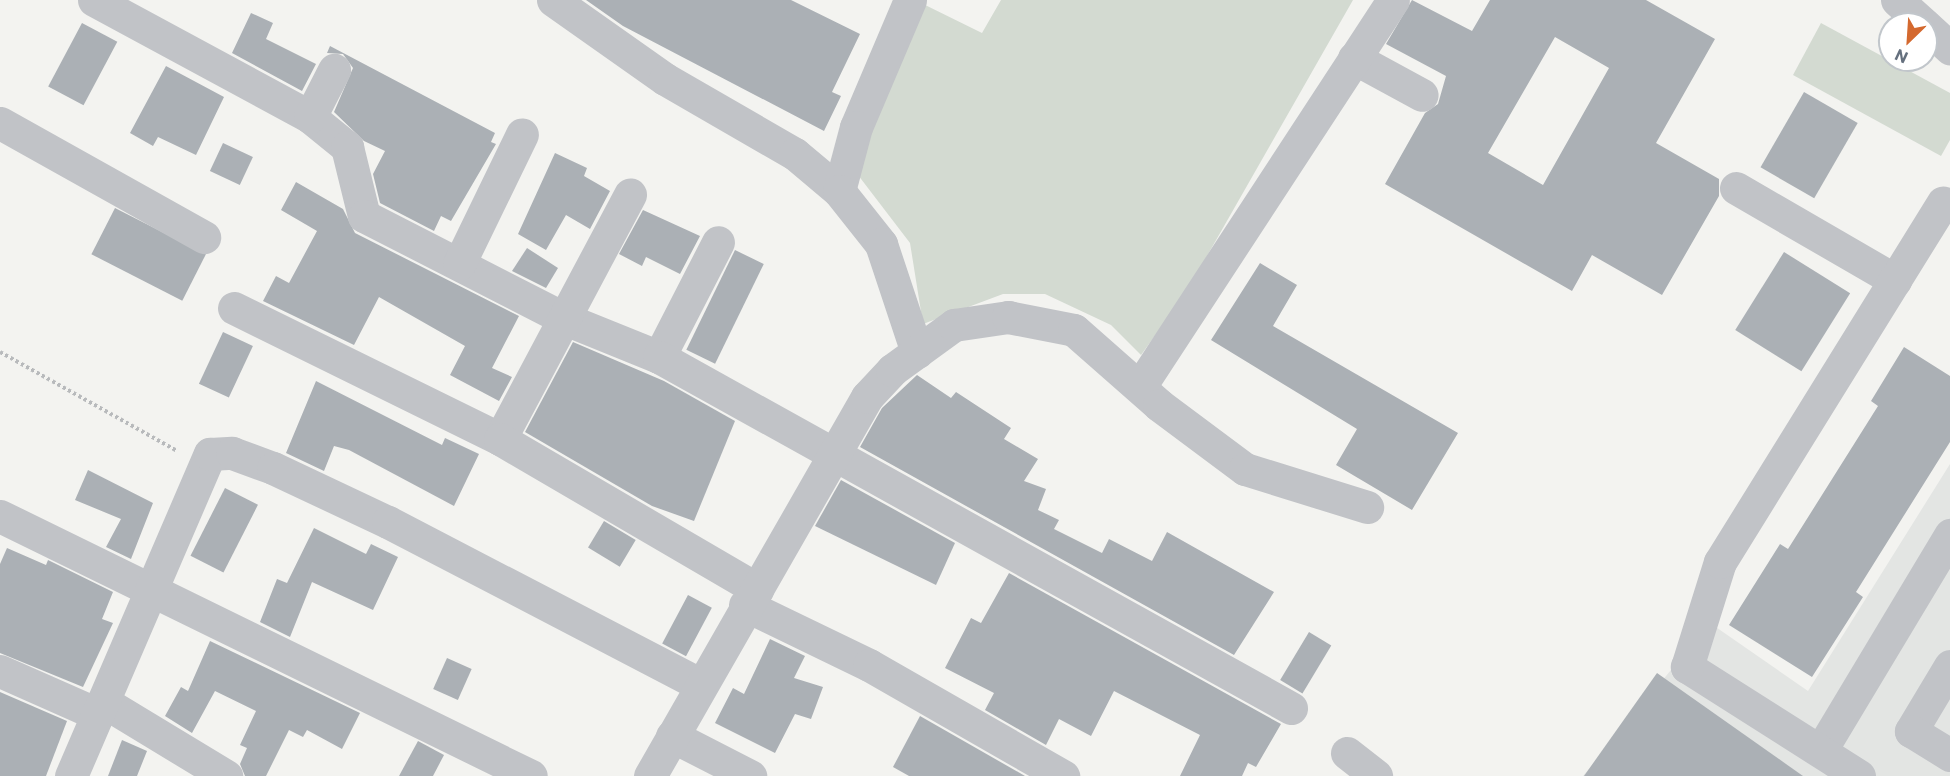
<!DOCTYPE html>
<html>
<head>
<meta charset="utf-8">
<style>
  body { margin:0 }
  #map { position:relative; width:1950px; height:776px; overflow:hidden; background:#f3f3f0; font-family:Commissioner,sans-serif }
  div>[style] { position:absolute }
  .built>* { inset:0; background:#e3e5e3 }
  .green>* { inset:0; background:#d3dad1 }
  .building>* { inset:0; background:#abb0b5; transform-origin:0 0 }
  .path>* { height:4px; margin-top:-2px; transform-origin:0; background:repeating-linear-gradient(90deg,#b8babc 0 3px,transparent 0 6px) }
  .minor>* { height:33px; margin:-16.5px; padding:0 16.5px; transform-origin:16.5px; border-radius:16.5px; background:#c1c3c7 }
  span { translate:-50% -50%; white-space:nowrap; text-align:center; line-height:1.15; -webkit-text-stroke:6px #fff; paint-order:stroke }
  .north { position:absolute; left:1878px; top:12px; width:60px; height:60px; box-sizing:border-box; background:#fff; border:2px solid #c1c6cb; border-radius:50%; rotate:205deg; font-size:16px; font-weight:700; line-height:24px; text-align:center; color:#65707e }
  .north::after { content:''; display:block; margin:auto; width:21px; height:27px; background:#d4692f; clip-path:polygon(50% 0,100% 100%,50% 72%,0 100%) }
</style>
</head>
<body>
<div id="map">
  <div class="built">
    <div style="clip-path:polygon(1950px 464px,1950px 776px,1583px 776px,1710px 623px,1808px 691px)"></div>
  </div>
  <div class="green">
    <div style="clip-path:polygon(915px 0,982px 33px,1001px 0,1353px 0,1187px 291px,1141px 355px,1111px 325px,1045px 294px,1003px 294px,923px 324px,910px 243px,858px 175px)"></div>
    <div style="clip-path:polygon(1821px 23px,1950px 93px,1950px 140px,1941px 156px,1793px 75px)"></div>
  </div>
  <div class="building">
    <div style="clip-path:polygon(586px 0,791px 0,860px 34px,832px 92px,841px 96px,824px 131px,623px 26px)"></div>
    <div style="clip-path:polygon(evenodd,1412px 0,1472px 31px,1490px 0,1646px 0,1715px 39px,1656px 143px,1719px 179px,1719px 196px,1662px 295px,1592px 255px,1572px 291px,1385px 184px,1425px 113px,1438px 104px,1446px 76px,1386px 44px,1412px 0,1555px 37px,1609px 68px,1543px 185px,1488px 153px,1555px 37px)"></div>
    <div style="clip-path:polygon(251px 13px,273px 23px,266px 39px,316px 64px,302px 91px,232px 53px)"></div>
    <div style="left:82px;top:23px;width:40px;height:72px;rotate:28deg"></div>
    <div style="clip-path:polygon(330px 46px,495px 133px,491px 142px,496px 144px,451px 221px,441px 216px,434px 231px,380px 203px,373px 174px,385px 151px,364px 141px,334px 112px,353px 68px,343px 54px,327px 53px)"></div>
    <div style="clip-path:polygon(166px 66px,224px 97px,196px 155px,158px 137px,153px 146px,130px 133px)"></div>
    <div style="left:1804px;top:92px;width:62px;height:87px;rotate:30deg"></div>
    <div style="left:223px;top:143px;width:33px;height:31px;rotate:25deg"></div>
    <div style="clip-path:polygon(555px 153px,587px 168px,584px 176px,610px 191px,590px 229px,566px 215px,546px 250px,518px 234px)"></div>
    <div style="clip-path:polygon(296px 182px,343px 209px,355px 233px,519px 316px,492px 368px,512px 377px,499px 401px,450px 375px,465px 346px,379px 297px,354px 345px,263px 301px,276px 276px,289px 283px,317px 231px,281px 210px)"></div>
    <div style="left:115px;top:208px;width:102px;height:52px;rotate:27deg"></div>
    <div style="clip-path:polygon(643px 210px,700px 236px,680px 274px,646px 257px,642px 266px,619px 254px)"></div>
    <div style="clip-path:polygon(527px 248px,558px 268px,546px 288px,512px 271px)"></div>
    <div style="left:735px;top:250px;width:32px;height:111px;rotate:26deg"></div>
    <div style="left:1784px;top:252px;width:78px;height:92px;rotate:32deg"></div>
    <div style="clip-path:polygon(1260px 263px,1297px 285px,1273px 326px,1458px 433px,1412px 510px,1336px 465px,1357px 429px,1211px 340px)"></div>
    <div style="left:223px;top:332px;width:33px;height:57px;rotate:25deg"></div>
    <div style="clip-path:polygon(573px 342px,664px 381px,735px 421px,694px 521px,652px 506px,525px 432px)"></div>
    <div style="clip-path:polygon(1904px 347px,1950px 376px,1950px 442px,1856px 592px,1863px 597px,1812px 677px,1729px 625px,1780px 544px,1788px 549px,1878px 406px,1871px 401px)"></div>
    <div style="clip-path:polygon(917px 375px,951px 398px,956px 392px,1011px 428px,1004px 439px,1038px 459px,1024px 481px,1046px 489px,1038px 510px,1059px 520px,1054px 529px,1102px 553px,1109px 539px,1152px 561px,1167px 532px,1274px 592px,1234px 655px,860px 447px,882px 408px)"></div>
    <div style="clip-path:polygon(316px 381px,442px 445px,445px 438px,479px 454px,454px 506px,349px 450px,334px 446px,324px 471px,286px 453px)"></div>
    <div style="clip-path:polygon(88px 470px,153px 503px,131px 559px,106px 547px,121px 519px,75px 500px)"></div>
    <div style="clip-path:polygon(841px 480px,955px 543px,936px 585px,815px 526px)"></div>
    <div style="left:225px;top:488px;width:37px;height:76px;rotate:27deg"></div>
    <div style="left:604px;top:521px;width:37px;height:31px;rotate:31deg"></div>
    <div style="clip-path:polygon(314px 528px,366px 554px,371px 544px,398px 557px,373px 610px,312px 582px,290px 637px,260px 622px,277px 579px,287px 583px)"></div>
    <div style="clip-path:polygon(7px 548px,46px 565px,48px 560px,113px 592px,102px 619px,113px 623px,83px 687px,0 653px,0 564px)"></div>
    <div style="clip-path:polygon(1009px 573px,1281px 724px,1256px 767px,1248px 763px,1242px 776px,1180px 776px,1200px 735px,1114px 691px,1091px 736px,1059px 719px,1046px 745px,985px 710px,994px 693px,945px 668px,971px 618px,981px 623px)"></div>
    <div style="left:688px;top:595px;width:27px;height:55px;rotate:28deg"></div>
    <div style="left:1309px;top:632px;width:26px;height:56px;rotate:31deg"></div>
    <div style="clip-path:polygon(770px 639px,805px 656px,794px 678px,823px 687px,811px 719px,795px 714px,775px 753px,715px 723px,733px 688px,744px 694px)"></div>
    <div style="clip-path:polygon(210px 641px,360px 713px,342px 749px,307px 730px,303px 737px,289px 730px,266px 776px,245px 776px,240px 764px,247px 748px,240px 745px,256px 711px,215px 691px,192px 733px,165px 716px,181px 687px,188px 691px)"></div>
    <div style="left:447px;top:658px;width:27px;height:34px;rotate:24deg"></div>
    <div style="clip-path:polygon(1657px 673px,1803px 776px,1584px 776px)"></div>
    <div style="clip-path:polygon(0 692px,67px 721px,46px 776px,0 776px)"></div>
    <div style="clip-path:polygon(920px 716px,1025px 776px,909px 776px,893px 767px)"></div>
    <div style="clip-path:polygon(122px 740px,147px 751px,137px 776px,108px 776px)"></div>
    <div style="clip-path:polygon(418px 741px,444px 755px,433px 776px,399px 776px)"></div>
  </div>
  <div class="path">
    <div style="left:0;top:352px;width:203px;rotate:29.2deg"></div>
  </div>
  <div class="minor">
    <div style="left:94px;top:0;width:246px;rotate:28.4deg"></div>
    <div style="left:310px;top:117px;width:48px;rotate:39deg"></div>
    <div style="left:347px;top:147px;width:71px;rotate:76.2deg"></div>
    <div style="left:364px;top:216px;width:226px;rotate:27.1deg"></div>
    <div style="left:565px;top:319px;width:101px;rotate:22deg"></div>
    <div style="left:659px;top:357px;width:129px;rotate:-62.8deg"></div>
    <div style="left:553px;top:0;width:137px;rotate:35.2deg"></div>
    <div style="left:665px;top:79px;width:150px;rotate:30deg"></div>
    <div style="left:795px;top:154px;width:57px;rotate:40.1deg"></div>
    <div style="left:910px;top:0;width:138px;rotate:113deg"></div>
    <div style="left:856px;top:127px;width:66px;rotate:104.9deg"></div>
    <div style="left:839px;top:191px;width:68px;rotate:51.6deg"></div>
    <div style="left:881px;top:244px;width:114px;rotate:71.6deg"></div>
    <div style="left:1897px;top:0;width:36px;rotate:42deg"></div>
    <div style="left:1926px;top:26px;width:33px;rotate:43deg"></div>
    <div style="left:1354px;top:58px;width:77px;rotate:28.6deg"></div>
    <div style="left:310px;top:117px;width:53px;rotate:-62.9deg"></div>
    <div style="left:0;top:123px;width:234px;rotate:29.2deg"></div>
    <div style="left:1736px;top:188px;width:184px;rotate:30.1deg"></div>
    <div style="left:459px;top:264px;width:144px;rotate:-64.1deg"></div>
    <div style="left:234px;top:308px;width:297px;rotate:26.2deg"></div>
    <div style="left:500px;top:439px;width:277px;rotate:-62deg"></div>
    <div style="left:659px;top:357px;width:723px;rotate:29.05deg"></div>
    <div style="left:1141px;top:385px;width:460px;rotate:-56.8deg"></div>
    <div style="left:500px;top:439px;width:298px;rotate:30.3deg"></div>
    <div style="left:0;top:516px;width:591px;rotate:26.09deg"></div>
    <div style="left:745px;top:605px;width:138px;rotate:25.8deg"></div>
    <div style="left:869px;top:665px;width:224px;rotate:29.8deg"></div>
    <div style="left:1950px;top:666px;width:76px;rotate:121deg"></div>
    <div style="left:1911px;top:731px;width:46px;rotate:31.6deg"></div>
    <div style="left:0;top:671px;width:106px;rotate:23.9deg"></div>
    <div style="left:104px;top:702px;width:143px;rotate:31.2deg"></div>
    <div style="left:672px;top:736px;width:88px;rotate:27.1deg"></div>
    <div style="left:1821px;top:750px;width:251px;rotate:-59deg"></div>
    <div style="left:1347px;top:753px;width:37px;rotate:38deg"></div>
    <div style="left:71px;top:776px;width:351px;rotate:-66.7deg"></div>
    <div style="left:210px;top:454px;width:22px;rotate:-3deg"></div>
    <div style="left:232px;top:453px;width:44px;rotate:20.1deg"></div>
    <div style="left:273px;top:468px;width:127px;rotate:25.2deg"></div>
    <div style="left:388px;top:522px;width:353px;rotate:27.5deg"></div>
    <div style="left:650px;top:776px;width:437px;rotate:-60.2deg"></div>
    <div style="left:867px;top:397px;width:37px;rotate:-47deg"></div>
    <div style="left:892px;top:370px;width:77px;rotate:-36deg"></div>
    <div style="left:954px;top:325px;width:55px;rotate:-8.4deg"></div>
    <div style="left:1008px;top:317px;width:67px;rotate:11.1deg"></div>
    <div style="left:1074px;top:330px;width:113px;rotate:41.4deg"></div>
    <div style="left:1159px;top:405px;width:107px;rotate:36.7deg"></div>
    <div style="left:1245px;top:469px;width:128px;rotate:17.3deg"></div>
    <div style="left:1859px;top:776px;width:204px;rotate:-147.6deg"></div>
    <div style="left:1687px;top:667px;width:110px;rotate:-72.6deg"></div>
    <div style="left:1720px;top:562px;width:423px;rotate:-58.2deg"></div>
  </div>
  <div class="north">N</div>
</div>
</body>
</html>
